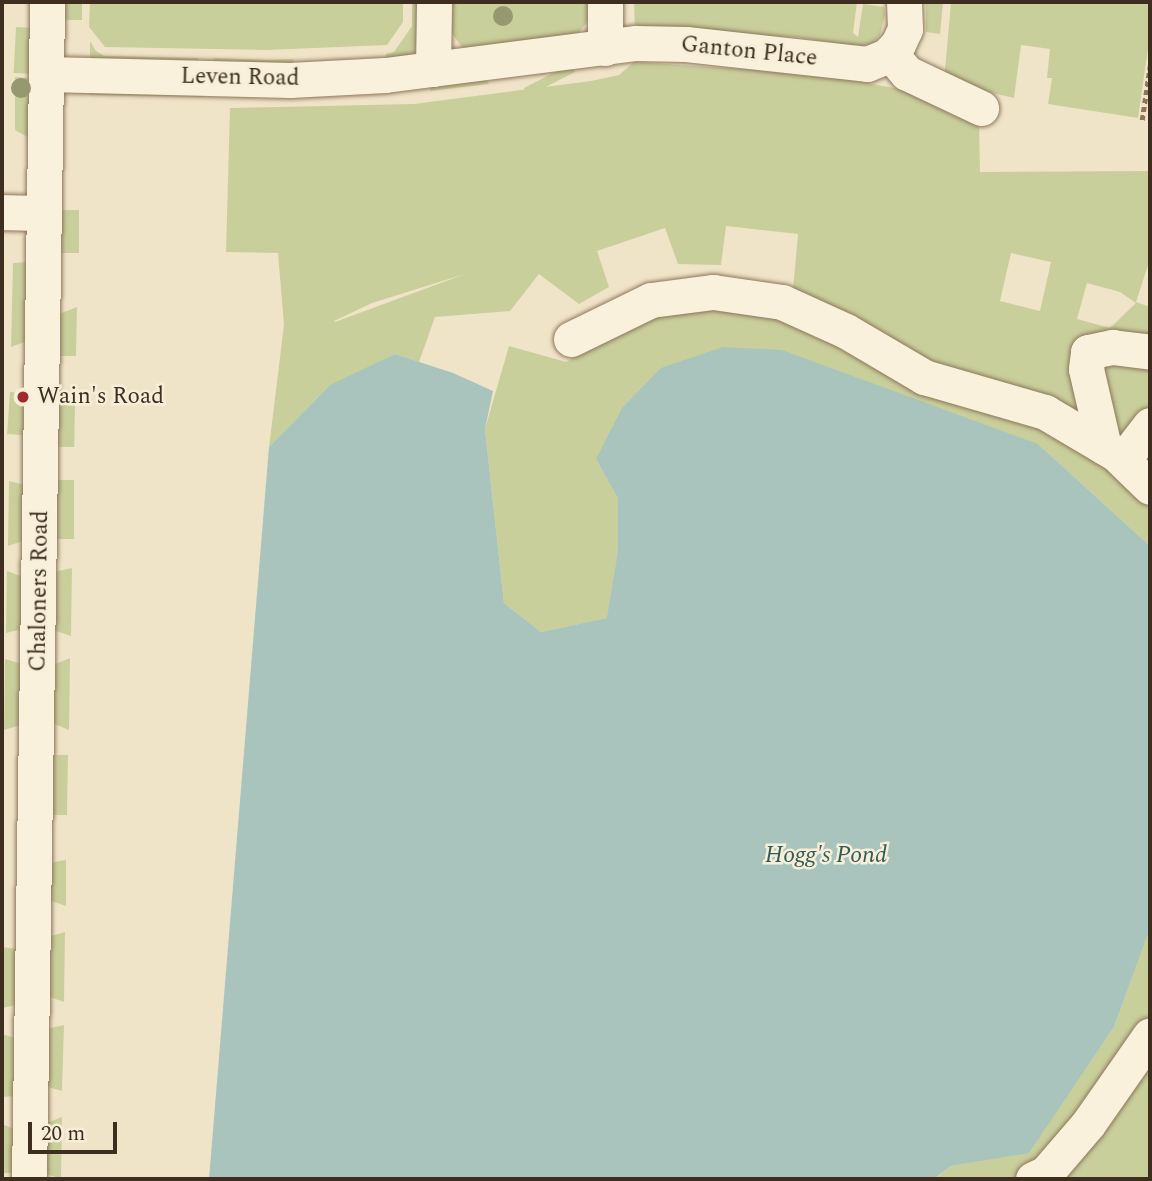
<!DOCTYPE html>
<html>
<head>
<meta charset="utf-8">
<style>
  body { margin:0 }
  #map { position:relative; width:1152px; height:1181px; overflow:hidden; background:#f0e4c8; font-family:Spectral,serif }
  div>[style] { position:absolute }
  .green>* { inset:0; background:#c9cf9b; transform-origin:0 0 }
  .water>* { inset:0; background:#a9c4bc }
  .path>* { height:4.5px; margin-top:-2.25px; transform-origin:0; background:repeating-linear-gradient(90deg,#8d765c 0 5px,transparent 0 8.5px) }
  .roads { filter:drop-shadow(0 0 2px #8d765c) drop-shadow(0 0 2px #8d765c) }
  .minor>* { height:35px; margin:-17.5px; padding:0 17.5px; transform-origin:17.5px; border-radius:17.5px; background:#faf1dc }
  .trees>* { width:20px; height:20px; margin:-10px; border-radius:50%; background:#96986f }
  .dots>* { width:19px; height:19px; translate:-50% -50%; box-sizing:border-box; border:4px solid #f7eed8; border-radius:50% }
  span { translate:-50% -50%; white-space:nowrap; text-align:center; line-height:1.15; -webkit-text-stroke:5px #f7eed8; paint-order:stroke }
  .street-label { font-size:23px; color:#3d2e20 }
  .poi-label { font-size:23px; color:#3d2e20 }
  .left { translate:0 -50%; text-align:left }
  .water-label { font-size:24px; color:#2f5d5a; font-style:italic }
  .frame { position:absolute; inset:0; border:4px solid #3d2e20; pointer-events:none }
  .scale { position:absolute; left:28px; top:1122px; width:89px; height:32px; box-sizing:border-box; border:4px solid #3d2e20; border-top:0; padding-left:9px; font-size:21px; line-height:24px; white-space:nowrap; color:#3d2e20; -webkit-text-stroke:5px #f7eed8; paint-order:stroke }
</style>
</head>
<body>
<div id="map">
  <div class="green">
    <div style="left:65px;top:2px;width:17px;height:18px"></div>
    <div style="clip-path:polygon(90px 2px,403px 2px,403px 22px,387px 45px,267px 50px,105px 47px,89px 27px)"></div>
    <div style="clip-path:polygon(412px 2px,421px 2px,416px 50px,412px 56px,387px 63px,386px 54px,394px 52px,412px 26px)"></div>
    <div style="clip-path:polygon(444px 2px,593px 2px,593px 15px,572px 41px,468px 55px,444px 23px)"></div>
    <div style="clip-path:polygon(634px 2px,857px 2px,853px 33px,858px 37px,863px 4px,884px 7px,885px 15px,880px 35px,873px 43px,857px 47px,797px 37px,635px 30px)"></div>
    <div style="clip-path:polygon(926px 2px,943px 2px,940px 34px,926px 32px)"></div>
    <div style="clip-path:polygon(951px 2px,1150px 2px,1150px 35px,1138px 118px,1048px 104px,1052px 78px,1047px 78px,1050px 49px,1021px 45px,1014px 98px,944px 82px)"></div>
    <div style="left:16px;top:27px;width:17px;height:46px;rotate:3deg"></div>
    <div style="clip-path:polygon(90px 41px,96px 51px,104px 56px,199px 58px,194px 66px,90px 64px)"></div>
    <div style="clip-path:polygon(213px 58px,268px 60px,294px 59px,290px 69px,218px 67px)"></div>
    <div style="clip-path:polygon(evenodd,634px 62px,817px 74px,905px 90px,979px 122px,980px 172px,1150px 171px,1150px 259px,1136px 302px,1150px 307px,1150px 546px,1038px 444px,596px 459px,618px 499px,618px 550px,608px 618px,541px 632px,504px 603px,485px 429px,509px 346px,566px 362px,638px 321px,710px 303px,785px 316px,927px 366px,793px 290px,798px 234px,726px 226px,721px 265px,678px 264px,665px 228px,597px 251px,609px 287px,579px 304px,539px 274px,510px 311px,435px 317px,419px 362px,395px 354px,326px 389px,269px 447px,284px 325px,278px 253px,226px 252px,230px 108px,414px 104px,591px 81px,619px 75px,634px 62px,1011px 253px,1051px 262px,1040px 311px,1000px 301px,1011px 253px,634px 62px,465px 274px,335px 322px,334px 321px,372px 303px,465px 274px,634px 62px,1087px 283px,1120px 292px,1136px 303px,1110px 328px,1077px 319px,1087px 283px)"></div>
    <div style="left:571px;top:64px;width:9px;height:53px;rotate:63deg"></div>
    <div style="clip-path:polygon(15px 77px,32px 78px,31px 139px,15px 130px)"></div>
    <div style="clip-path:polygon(485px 77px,489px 84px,430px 91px,431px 81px)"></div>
    <div style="left:89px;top:87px;width:115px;height:8px;rotate:1deg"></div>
    <div style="left:61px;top:210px;width:18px;height:43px"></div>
    <div style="clip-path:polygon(28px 262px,27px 341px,11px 347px,13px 263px)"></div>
    <div style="clip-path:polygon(77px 307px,76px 356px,58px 356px,59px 314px)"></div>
    <div style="left:10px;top:392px;width:16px;height:42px;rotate:4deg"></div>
    <div style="left:75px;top:404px;width:43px;height:18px;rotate:91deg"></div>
    <div style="left:56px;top:480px;width:18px;height:59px"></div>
    <div style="clip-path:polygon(9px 481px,25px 485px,23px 541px,8px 546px)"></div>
    <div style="clip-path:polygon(72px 568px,71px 636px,53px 630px,54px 572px)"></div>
    <div style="clip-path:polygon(7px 571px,23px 577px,22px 629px,6px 633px)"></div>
    <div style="clip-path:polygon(70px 658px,69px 730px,52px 723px,53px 665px)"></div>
    <div style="clip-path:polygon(5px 659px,22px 664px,21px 725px,4px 730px)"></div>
    <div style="left:68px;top:755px;width:60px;height:17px;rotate:91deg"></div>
    <div style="clip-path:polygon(66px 860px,66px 906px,48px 900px,49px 863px)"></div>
    <div style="clip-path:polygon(1150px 929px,1150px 1179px,935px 1179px,951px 1166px,1029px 1152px,1114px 1027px)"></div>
    <div style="clip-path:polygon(65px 932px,64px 1002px,47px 996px,48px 937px)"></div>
    <div style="clip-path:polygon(2px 947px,17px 949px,16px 1005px,2px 1008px)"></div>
    <div style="clip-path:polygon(64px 1025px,62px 1091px,45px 1086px,46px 1029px)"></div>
    <div style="clip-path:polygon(2px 1034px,15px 1038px,14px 1096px,2px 1097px)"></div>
    <div style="clip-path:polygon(62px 1117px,61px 1179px,43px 1173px,44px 1124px)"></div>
    <div style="clip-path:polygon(2px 1124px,14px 1129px,13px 1173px,2px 1173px)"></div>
  </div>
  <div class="water">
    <div style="clip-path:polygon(723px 347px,782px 350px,1038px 444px,1150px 546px,1150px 929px,1114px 1027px,1029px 1153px,951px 1166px,934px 1179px,209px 1179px,269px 447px,330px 385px,395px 354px,453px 373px,493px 391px,485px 429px,504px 603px,541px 632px,607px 618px,618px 550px,618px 499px,596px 459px,622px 408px,661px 368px)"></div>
  </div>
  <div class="path">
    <div style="left:1142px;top:120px;width:55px;rotate:-81.6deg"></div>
  </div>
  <div class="roads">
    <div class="minor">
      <div style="left:605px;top:48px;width:46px;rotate:-90deg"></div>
      <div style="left:890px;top:53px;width:26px;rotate:50deg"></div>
      <div style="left:907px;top:73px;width:82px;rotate:25.3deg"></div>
      <div style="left:433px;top:69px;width:67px;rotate:-89.1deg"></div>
      <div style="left:47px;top:74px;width:243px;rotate:1.4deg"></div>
      <div style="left:290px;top:80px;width:95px;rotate:-3deg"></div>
      <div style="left:385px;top:75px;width:253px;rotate:-7.3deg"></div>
      <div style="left:636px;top:43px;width:50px;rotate:1.1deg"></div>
      <div style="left:686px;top:44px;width:182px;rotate:6.3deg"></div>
      <div style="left:867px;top:64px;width:22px;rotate:-22deg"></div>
      <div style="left:887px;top:56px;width:16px;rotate:-47deg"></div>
      <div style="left:898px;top:44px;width:17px;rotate:-65deg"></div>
      <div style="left:905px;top:29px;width:27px;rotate:-92deg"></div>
      <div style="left:2px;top:212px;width:42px;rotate:1.4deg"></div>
      <div style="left:571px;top:339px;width:89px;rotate:-26deg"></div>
      <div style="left:651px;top:300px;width:63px;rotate:-7.4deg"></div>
      <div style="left:713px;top:292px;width:70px;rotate:8.2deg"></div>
      <div style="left:782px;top:302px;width:70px;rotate:24.4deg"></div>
      <div style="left:846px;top:331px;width:91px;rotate:30.5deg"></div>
      <div style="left:924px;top:377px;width:126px;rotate:16.1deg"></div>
      <div style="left:1045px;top:412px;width:82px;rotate:30.6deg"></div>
      <div style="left:1116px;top:454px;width:47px;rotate:44.1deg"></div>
      <div style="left:1104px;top:447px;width:80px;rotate:-103deg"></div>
      <div style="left:1086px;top:369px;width:17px;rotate:-83deg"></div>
      <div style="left:1088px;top:352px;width:25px;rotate:-12deg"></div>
      <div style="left:1112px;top:347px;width:38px;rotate:7deg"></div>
      <div style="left:1123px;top:460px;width:44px;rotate:-52.4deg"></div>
      <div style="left:29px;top:1179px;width:1177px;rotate:-89.12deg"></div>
      <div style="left:1033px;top:1179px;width:14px;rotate:-25deg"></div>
      <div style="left:1046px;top:1173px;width:65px;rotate:-49.4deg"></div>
      <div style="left:1088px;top:1124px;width:108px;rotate:-55.1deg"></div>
    </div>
  </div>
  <div class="trees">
    <div style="left:503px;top:16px"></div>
    <div style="left:21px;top:88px"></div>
  </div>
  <div class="dots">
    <div style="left:23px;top:397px;background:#9e2a2b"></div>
  </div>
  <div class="street-label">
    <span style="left:749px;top:52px;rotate:6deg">Ganton Place</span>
    <span style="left:240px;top:78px;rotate:1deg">Leven Road</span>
    <span style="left:40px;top:591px;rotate:-89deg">Chaloners Road</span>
  </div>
  <div class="poi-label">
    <span class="left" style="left:37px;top:397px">Wain's Road</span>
  </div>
  <div class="water-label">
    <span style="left:826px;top:856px">Hogg's Pond</span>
  </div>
  <div class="frame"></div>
  <div class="scale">20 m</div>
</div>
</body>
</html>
